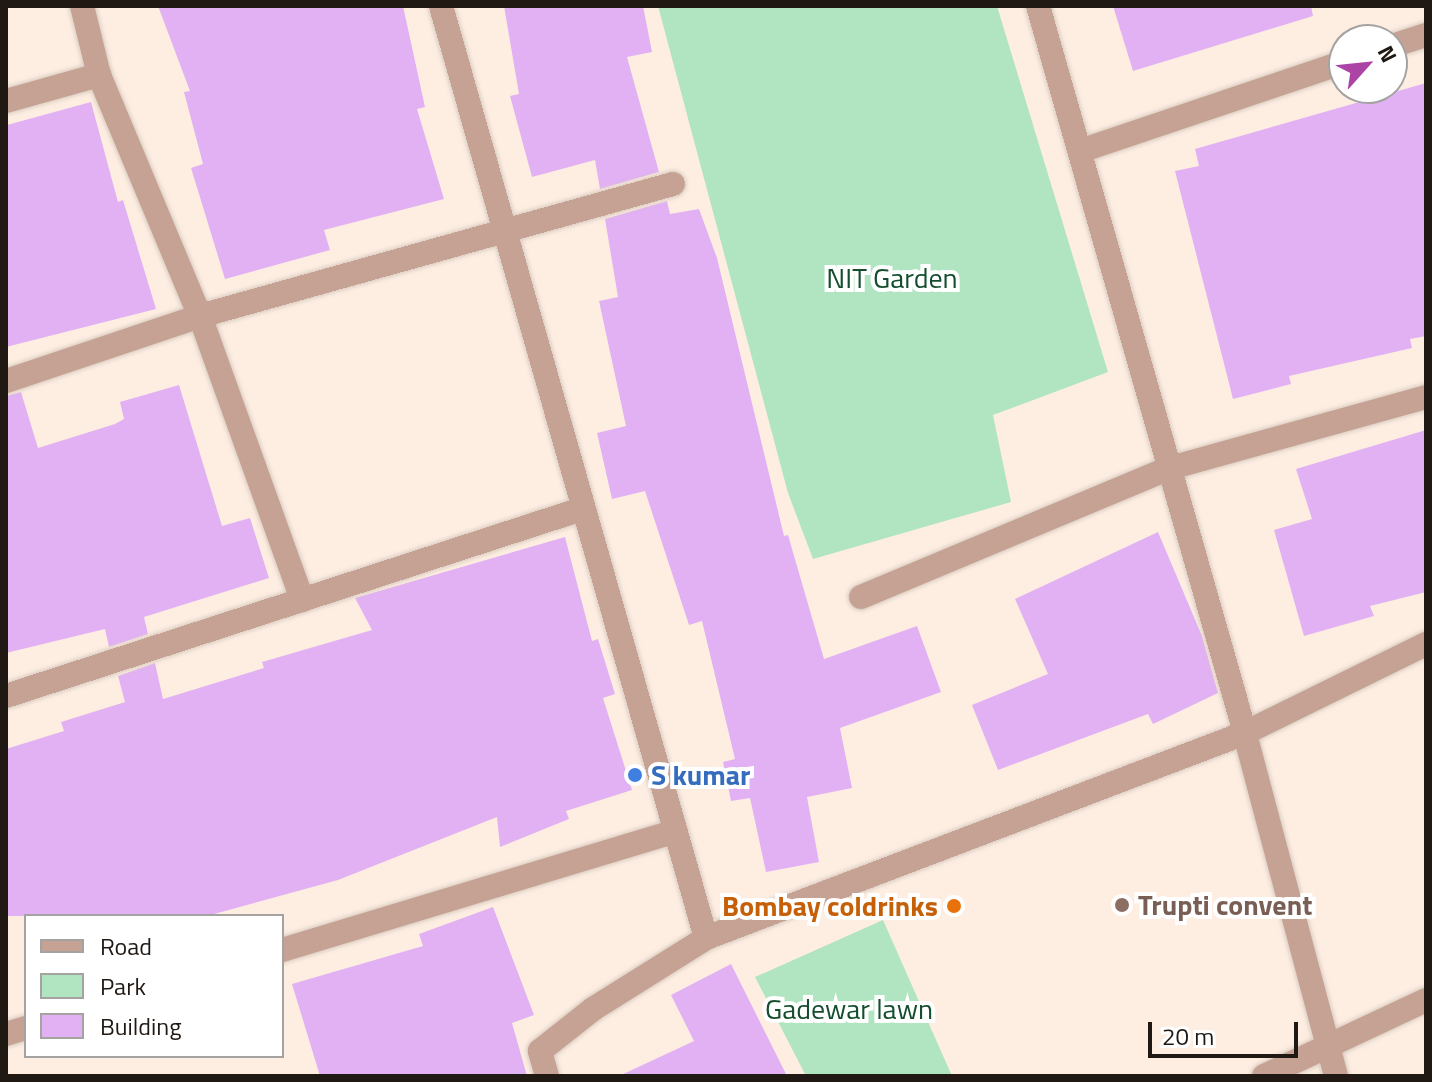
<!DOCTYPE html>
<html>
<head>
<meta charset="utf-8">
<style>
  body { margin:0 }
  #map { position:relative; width:1432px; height:1082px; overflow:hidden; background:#feeee2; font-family:"Titillium Web",sans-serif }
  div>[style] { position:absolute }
  .green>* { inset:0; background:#b1e4c1 }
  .building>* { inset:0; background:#e1b1f3 }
  .roads { filter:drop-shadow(0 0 2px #daccc1) drop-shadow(0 0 2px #daccc1) }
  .minor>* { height:24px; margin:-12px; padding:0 12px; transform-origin:12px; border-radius:12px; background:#c5a293 }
  .dots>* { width:22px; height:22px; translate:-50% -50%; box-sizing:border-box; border:4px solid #fff; border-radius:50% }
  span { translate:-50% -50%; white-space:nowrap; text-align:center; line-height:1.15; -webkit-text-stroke:8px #fff; paint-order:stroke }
  .park-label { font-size:28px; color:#144e2e }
  .shop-label { font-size:28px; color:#366cbe; font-weight:700 }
  .left { translate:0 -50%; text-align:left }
  .education-label { font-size:28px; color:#785e54; font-weight:700 }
  .food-label { font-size:28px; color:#c56008; font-weight:700 }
  .right { translate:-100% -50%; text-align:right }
  .frame { position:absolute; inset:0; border:8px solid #1f1813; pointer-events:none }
  .legend { position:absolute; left:24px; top:914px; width:260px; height:144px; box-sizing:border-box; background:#fff; border:2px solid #a5a3a1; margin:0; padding:10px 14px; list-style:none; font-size:24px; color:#1f1813 }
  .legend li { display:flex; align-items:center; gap:16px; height:40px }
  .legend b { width:40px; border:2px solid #a5a3a1 }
  .north { position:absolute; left:1328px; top:24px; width:80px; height:80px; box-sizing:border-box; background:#fff; border:2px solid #a5a3a1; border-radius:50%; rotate:63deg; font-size:22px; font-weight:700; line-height:32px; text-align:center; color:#1f1813 }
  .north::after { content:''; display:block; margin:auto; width:28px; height:36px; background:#ac44a6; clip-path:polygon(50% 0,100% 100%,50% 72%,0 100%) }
  .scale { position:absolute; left:1148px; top:1022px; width:150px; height:36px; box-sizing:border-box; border:4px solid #1f1813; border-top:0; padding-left:10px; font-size:24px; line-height:28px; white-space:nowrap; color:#1f1813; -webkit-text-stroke:6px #fff; paint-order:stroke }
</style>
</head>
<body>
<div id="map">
  <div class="green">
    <div style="clip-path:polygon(658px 6px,997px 6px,1108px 372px,993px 415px,1011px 502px,813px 559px,788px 493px)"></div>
    <div style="clip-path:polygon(883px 920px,952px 1076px,806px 1076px,755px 977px)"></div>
  </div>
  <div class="building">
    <div style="clip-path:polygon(158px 6px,403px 6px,425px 107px,417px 109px,444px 199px,324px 230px,330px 250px,225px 279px,191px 168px,203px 164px,184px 92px,190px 91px)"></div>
    <div style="clip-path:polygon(504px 6px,643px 6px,652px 52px,627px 57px,659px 172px,600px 189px,595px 160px,532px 177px,510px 96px,519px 94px)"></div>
    <div style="clip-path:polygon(1113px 6px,1311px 6px,1313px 16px,1133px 71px)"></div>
    <div style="clip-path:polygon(1426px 83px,1426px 336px,1410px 339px,1412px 348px,1289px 376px,1291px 384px,1233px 399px,1175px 171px,1199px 166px,1195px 149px)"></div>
    <div style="clip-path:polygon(91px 102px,118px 202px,123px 200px,156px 309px,6px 347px,7px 125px)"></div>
    <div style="clip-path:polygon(667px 201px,670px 214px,699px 209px,717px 258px,784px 536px,788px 535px,824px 659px,917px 626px,941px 692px,840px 728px,852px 788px,807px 797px,819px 862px,766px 872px,750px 798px,731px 801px,723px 762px,735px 759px,702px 621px,689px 625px,645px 491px,612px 499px,597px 433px,626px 426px,599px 301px,618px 297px,605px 219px)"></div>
    <div style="clip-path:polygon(179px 385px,222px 526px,250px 518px,269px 578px,144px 617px,148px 634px,109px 647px,105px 629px,6px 653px,6px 396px,21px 392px,38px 448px,115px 424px,124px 419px,120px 402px)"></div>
    <div style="clip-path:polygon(1426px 430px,1426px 592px,1370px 606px,1374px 616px,1304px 636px,1274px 530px,1312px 519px,1296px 469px)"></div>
    <div style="clip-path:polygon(1158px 532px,1202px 636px,1218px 693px,1153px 724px,1148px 714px,998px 770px,972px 705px,1048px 674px,1015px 599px)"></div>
    <div style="clip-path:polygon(565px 537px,592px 641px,598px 639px,615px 694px,603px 698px,632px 790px,566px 811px,569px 819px,500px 847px,497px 817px,338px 880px,207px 916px,6px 916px,6px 749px,64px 731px,61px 722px,125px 702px,118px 676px,155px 663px,163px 699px,264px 668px,262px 662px,372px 630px,355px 598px)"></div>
    <div style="clip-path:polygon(493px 907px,534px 1015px,512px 1023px,527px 1076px,320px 1076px,292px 984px,423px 946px,419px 934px)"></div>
    <div style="clip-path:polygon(731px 964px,787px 1076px,619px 1076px,694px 1041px,671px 995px)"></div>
  </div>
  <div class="roads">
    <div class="minor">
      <div style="left:441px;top:6px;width:969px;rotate:74.13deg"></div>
      <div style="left:706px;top:938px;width:577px;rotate:-20.82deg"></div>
      <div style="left:1245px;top:733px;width:756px;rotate:-105.89deg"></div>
      <div style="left:1392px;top:46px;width:36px;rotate:-18deg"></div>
      <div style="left:99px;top:75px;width:261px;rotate:67.3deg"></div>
      <div style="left:200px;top:316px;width:302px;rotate:70.2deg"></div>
      <div style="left:6px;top:101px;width:97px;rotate:-15.6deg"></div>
      <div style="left:99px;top:75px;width:71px;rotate:-103.8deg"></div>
      <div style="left:1080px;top:151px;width:279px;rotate:-18.6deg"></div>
      <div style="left:6px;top:381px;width:205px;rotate:-18.5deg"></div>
      <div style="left:200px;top:316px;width:491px;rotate:-15.6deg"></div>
      <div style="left:861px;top:597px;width:335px;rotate:-22.7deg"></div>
      <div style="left:1170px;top:468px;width:266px;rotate:-15.5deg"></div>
      <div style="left:6px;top:696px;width:606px;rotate:-17.99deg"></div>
      <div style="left:282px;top:950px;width:411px;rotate:-16.8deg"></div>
      <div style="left:6px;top:1034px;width:21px;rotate:-17deg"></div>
      <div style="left:547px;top:1076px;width:26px;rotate:-106deg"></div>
      <div style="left:540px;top:1051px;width:68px;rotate:-38.4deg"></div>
      <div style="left:593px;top:1009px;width:133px;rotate:-32.1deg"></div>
      <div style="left:1264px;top:1076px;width:179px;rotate:-25.1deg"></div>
      <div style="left:1336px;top:1076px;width:355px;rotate:-104.9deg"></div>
      <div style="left:1245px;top:733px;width:202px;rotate:-26.2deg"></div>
    </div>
  </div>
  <div class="dots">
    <div style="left:635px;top:775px;background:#3f7fe0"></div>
    <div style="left:1122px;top:905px;background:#8d6e63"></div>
    <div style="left:954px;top:906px;background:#e8710a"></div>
  </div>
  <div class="park-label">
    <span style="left:892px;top:278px">NIT Garden</span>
    <span style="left:849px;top:1009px">Gadewar lawn</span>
  </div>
  <div class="shop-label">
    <span class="left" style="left:651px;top:775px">S kumar</span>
  </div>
  <div class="education-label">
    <span class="left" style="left:1138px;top:905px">Trupti convent</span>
  </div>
  <div class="food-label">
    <span class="right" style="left:938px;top:906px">Bombay coldrinks</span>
  </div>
  <div class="frame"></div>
  <ul class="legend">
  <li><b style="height:10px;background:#c5a293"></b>Road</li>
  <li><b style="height:22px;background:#b1e4c1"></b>Park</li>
  <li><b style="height:22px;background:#e1b1f3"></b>Building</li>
  </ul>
  <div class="north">N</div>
  <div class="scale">20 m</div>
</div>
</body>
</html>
